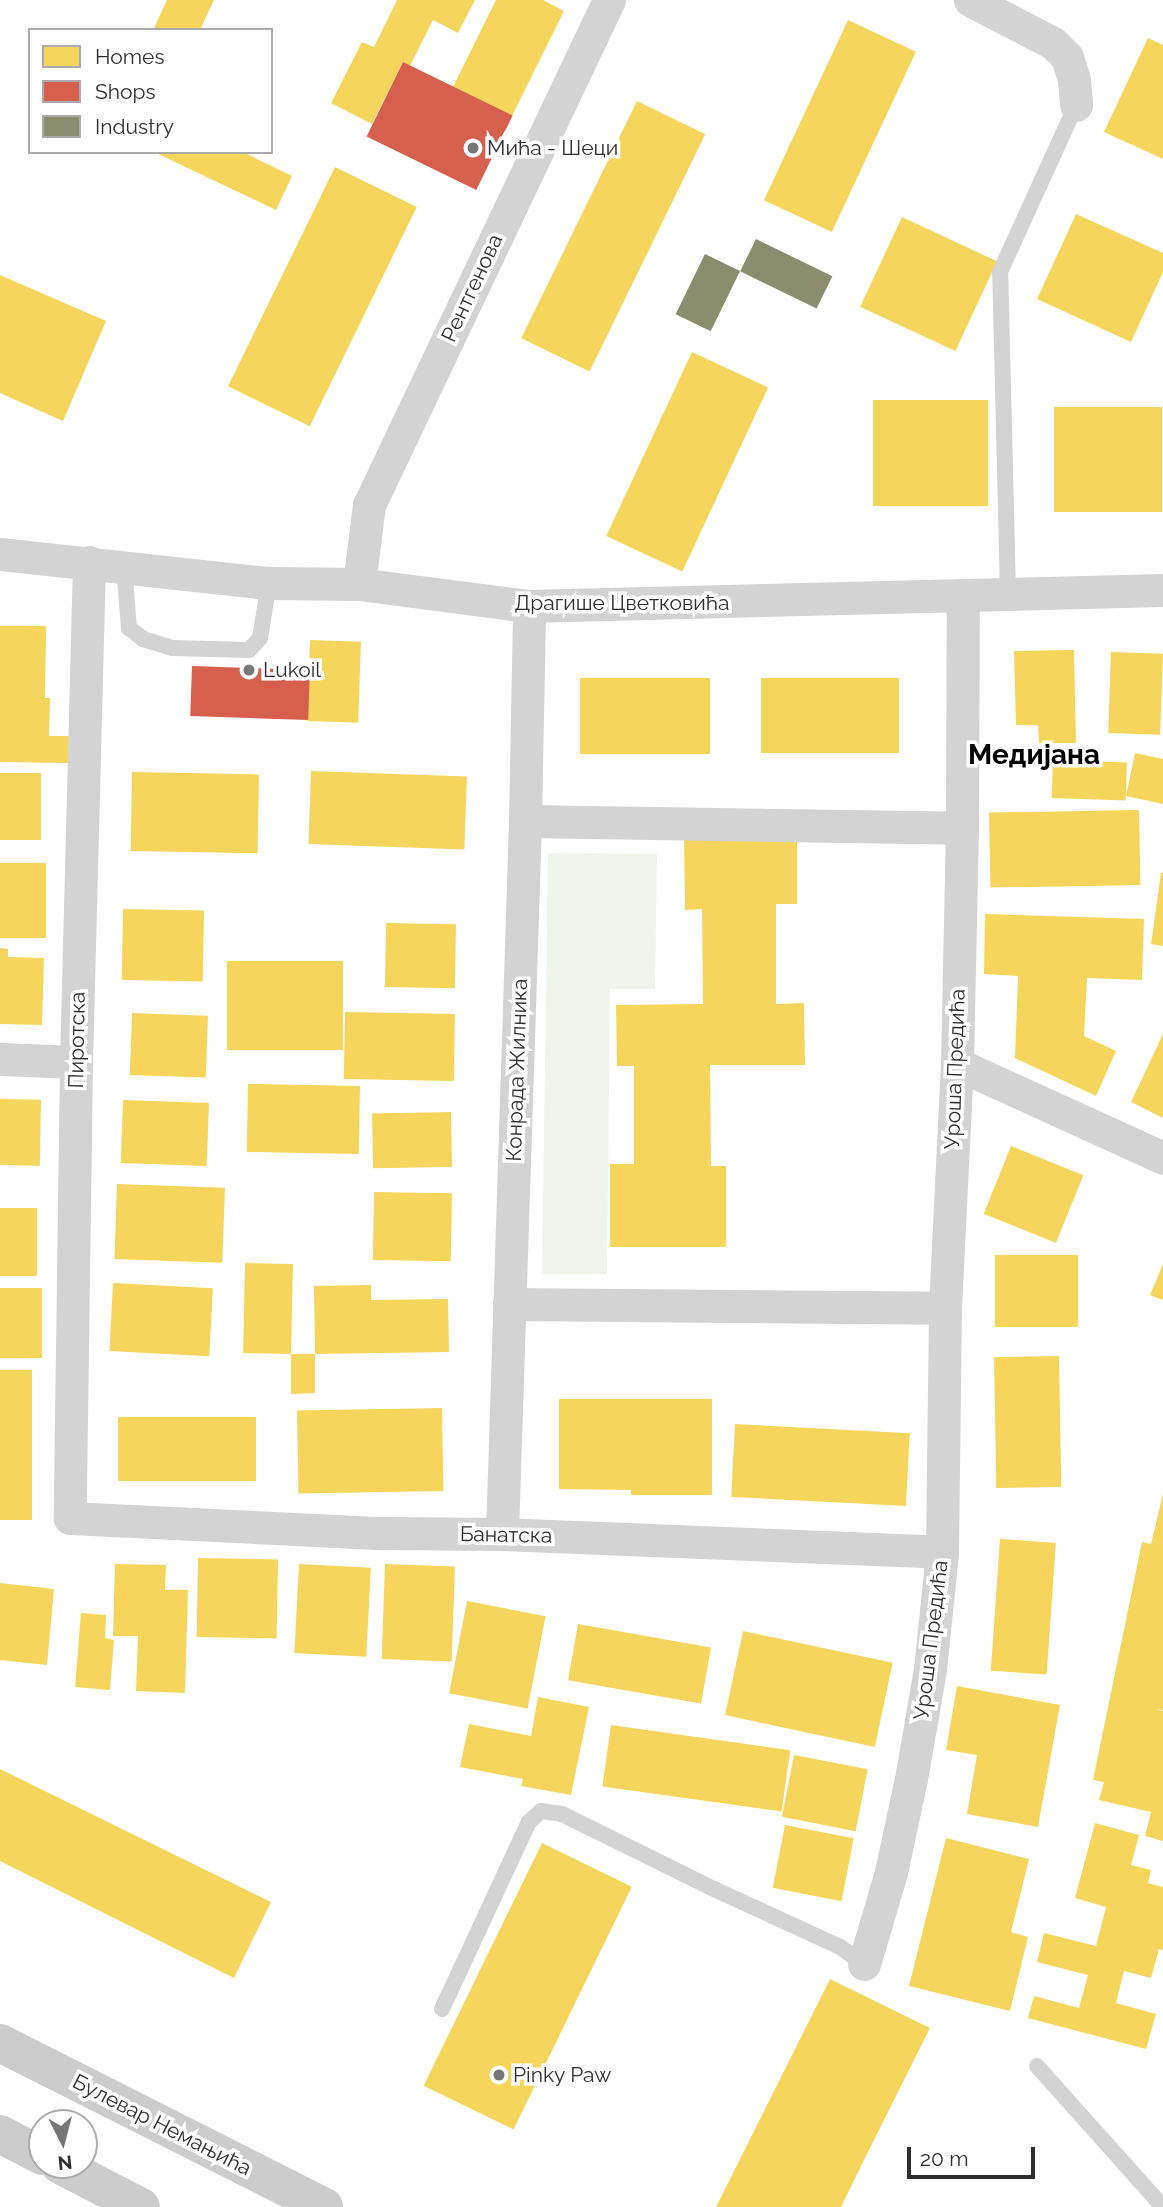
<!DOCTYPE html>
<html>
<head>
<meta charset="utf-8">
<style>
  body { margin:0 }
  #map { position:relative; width:1163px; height:2207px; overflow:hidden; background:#fff; font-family:Raleway,sans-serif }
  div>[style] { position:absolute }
  .green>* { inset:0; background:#f0f5ec }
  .homes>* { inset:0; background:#f6d55c; transform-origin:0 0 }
  .shops>* { inset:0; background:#d6604d; transform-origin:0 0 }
  .industry>* { inset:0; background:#8c8c6e; transform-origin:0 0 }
  .lane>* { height:16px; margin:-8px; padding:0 8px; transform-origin:8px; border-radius:8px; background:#d3d3d3 }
  .street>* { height:33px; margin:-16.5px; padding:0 16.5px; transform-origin:16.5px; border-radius:16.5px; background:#d3d3d3 }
  .secondary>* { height:38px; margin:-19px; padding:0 19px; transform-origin:19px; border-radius:19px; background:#ccc }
  .dots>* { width:19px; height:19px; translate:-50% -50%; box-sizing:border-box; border:4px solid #fff; border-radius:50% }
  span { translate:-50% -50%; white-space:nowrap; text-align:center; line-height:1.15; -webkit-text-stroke:7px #fff; paint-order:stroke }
  .poi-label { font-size:21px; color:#2e2e2e }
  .left { translate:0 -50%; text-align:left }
  .street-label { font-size:21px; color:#2e2e2e }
  .district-label { font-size:28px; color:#000; font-weight:700 }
  .legend { position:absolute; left:28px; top:28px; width:245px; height:126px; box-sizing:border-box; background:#fff; border:2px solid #ababab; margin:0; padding:9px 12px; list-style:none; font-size:21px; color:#2e2e2e }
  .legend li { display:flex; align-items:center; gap:14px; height:35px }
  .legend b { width:35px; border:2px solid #ababab }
  .north { position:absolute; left:28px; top:2109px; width:70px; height:70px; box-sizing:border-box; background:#fff; border:2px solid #ababab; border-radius:50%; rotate:174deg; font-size:19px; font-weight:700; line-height:28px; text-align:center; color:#2e2e2e }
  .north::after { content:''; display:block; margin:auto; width:24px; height:32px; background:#777; clip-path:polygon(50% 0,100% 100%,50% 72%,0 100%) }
  .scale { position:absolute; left:907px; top:2147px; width:128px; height:32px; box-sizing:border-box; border:4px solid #2e2e2e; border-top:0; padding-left:9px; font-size:21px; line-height:24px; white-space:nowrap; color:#2e2e2e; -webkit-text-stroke:5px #fff; paint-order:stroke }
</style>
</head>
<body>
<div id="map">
  <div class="green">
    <div style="clip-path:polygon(548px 853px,657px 854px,655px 989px,610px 989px,607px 1274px,542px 1274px)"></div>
  </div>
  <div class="homes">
    <div style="clip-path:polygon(167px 0,214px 0,200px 30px,153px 30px)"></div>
    <div style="clip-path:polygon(397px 0,475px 0,458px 33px,433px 20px,410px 66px,403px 62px,372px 124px,331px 103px,362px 42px,374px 47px)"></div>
    <div style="clip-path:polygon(496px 0,543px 0,564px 11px,512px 116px,453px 87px)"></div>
    <div style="left:848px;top:20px;width:75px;height:199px;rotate:25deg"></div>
    <div style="clip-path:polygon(1148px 38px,1163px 45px,1163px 159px,1104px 132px)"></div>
    <div style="left:637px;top:101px;width:76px;height:264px;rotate:26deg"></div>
    <div style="clip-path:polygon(154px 152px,243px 152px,292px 176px,276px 210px)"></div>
    <div style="left:335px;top:167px;width:91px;height:244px;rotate:26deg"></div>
    <div style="clip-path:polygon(1076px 214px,1163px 253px,1163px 272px,1131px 342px,1037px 299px)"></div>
    <div style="left:902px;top:217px;width:105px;height:99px;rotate:25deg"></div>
    <div style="clip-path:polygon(0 275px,106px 321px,63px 421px,0 393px)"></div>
    <div style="left:692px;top:352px;width:84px;height:203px;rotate:25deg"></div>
    <div style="left:873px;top:400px;width:115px;height:106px"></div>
    <div style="left:1054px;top:407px;width:108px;height:105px"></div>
    <div style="clip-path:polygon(0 626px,46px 626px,45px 698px,50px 698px,49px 736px,69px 736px,68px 763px,0 762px)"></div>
    <div style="left:310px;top:640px;width:51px;height:81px;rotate:2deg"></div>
    <div style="clip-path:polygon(1074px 650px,1076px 743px,1039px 743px,1038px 725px,1016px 725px,1014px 651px)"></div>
    <div style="left:1111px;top:652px;width:52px;height:81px;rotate:2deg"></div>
    <div style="left:580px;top:678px;width:130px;height:76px"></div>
    <div style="left:899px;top:678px;width:75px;height:138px;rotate:90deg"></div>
    <div style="clip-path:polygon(1135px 753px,1163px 759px,1163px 804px,1126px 796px)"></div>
    <div style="left:1053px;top:760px;width:74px;height:38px;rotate:2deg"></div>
    <div style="left:311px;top:771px;width:156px;height:73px;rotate:2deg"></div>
    <div style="left:132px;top:772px;width:127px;height:79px;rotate:1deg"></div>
    <div style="left:41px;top:773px;width:67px;height:41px;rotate:90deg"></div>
    <div style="left:1139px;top:810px;width:75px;height:150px;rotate:89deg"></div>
    <div style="clip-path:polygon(684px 832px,797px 832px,797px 904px,776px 904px,776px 1004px,804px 1003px,805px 1065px,710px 1065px,711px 1166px,726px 1166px,726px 1247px,610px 1247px,610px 1164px,634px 1164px,634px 1066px,617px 1066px,616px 1005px,703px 1004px,702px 909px,685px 910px)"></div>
    <div style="left:0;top:863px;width:46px;height:75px"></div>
    <div style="clip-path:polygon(1161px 873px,1163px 873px,1163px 946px,1151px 944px)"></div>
    <div style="left:123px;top:909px;width:81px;height:71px;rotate:1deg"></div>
    <div style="clip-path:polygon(985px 914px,1144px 919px,1142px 980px,1087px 978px,1084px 1036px,1116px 1051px,1096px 1096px,1015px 1058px,1018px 976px,984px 974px)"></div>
    <div style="left:386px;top:923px;width:70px;height:64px;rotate:1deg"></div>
    <div style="clip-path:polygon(0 948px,8px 949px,8px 957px,44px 958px,42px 1025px,0 1024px)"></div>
    <div style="left:227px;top:961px;width:116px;height:89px"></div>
    <div style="left:345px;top:1012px;width:110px;height:67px;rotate:1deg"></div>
    <div style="left:132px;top:1013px;width:76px;height:62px;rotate:2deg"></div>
    <div style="clip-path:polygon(1163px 1034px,1163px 1118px,1131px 1102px)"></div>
    <div style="left:248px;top:1084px;width:112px;height:68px;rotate:1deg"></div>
    <div style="left:0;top:1099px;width:41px;height:66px;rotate:1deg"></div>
    <div style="left:123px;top:1100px;width:86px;height:63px;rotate:2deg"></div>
    <div style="left:451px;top:1112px;width:55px;height:79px;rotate:89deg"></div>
    <div style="left:1011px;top:1146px;width:78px;height:73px;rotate:22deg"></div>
    <div style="left:117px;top:1184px;width:108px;height:75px;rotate:2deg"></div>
    <div style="left:374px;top:1192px;width:78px;height:68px;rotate:1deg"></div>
    <div style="left:0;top:1208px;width:37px;height:68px"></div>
    <div style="left:995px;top:1255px;width:83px;height:72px"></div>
    <div style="clip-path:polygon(245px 1263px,293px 1264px,291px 1354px,315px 1354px,315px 1393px,291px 1394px,291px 1354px,243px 1353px)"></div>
    <div style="clip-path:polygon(1163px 1264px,1163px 1300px,1150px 1295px)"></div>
    <div style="left:113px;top:1283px;width:100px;height:68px;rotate:3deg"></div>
    <div style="clip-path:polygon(371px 1285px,371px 1300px,448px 1299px,449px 1352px,315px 1354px,314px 1286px)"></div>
    <div style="left:0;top:1288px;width:42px;height:70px"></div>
    <div style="left:1059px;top:1356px;width:131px;height:65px;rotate:89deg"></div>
    <div style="left:0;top:1370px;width:32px;height:150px"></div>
    <div style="clip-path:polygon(559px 1399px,712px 1399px,712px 1495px,631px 1495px,631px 1490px,559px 1489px)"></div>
    <div style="left:442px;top:1408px;width:83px;height:145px;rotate:89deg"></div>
    <div style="left:118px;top:1417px;width:138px;height:64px"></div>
    <div style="left:735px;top:1424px;width:175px;height:73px;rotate:3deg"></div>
    <div style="clip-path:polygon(1163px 1494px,1163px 1710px,1156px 1709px,1163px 1711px,1163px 1841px,1145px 1836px,1151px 1812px,1099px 1800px,1104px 1782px,1093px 1780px,1142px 1542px,1151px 1544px)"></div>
    <div style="left:1000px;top:1539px;width:56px;height:132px;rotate:4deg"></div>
    <div style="left:198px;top:1558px;width:80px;height:79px;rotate:1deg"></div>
    <div style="clip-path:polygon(115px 1564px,166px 1565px,165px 1590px,188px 1590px,185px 1693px,136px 1691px,138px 1636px,113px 1636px)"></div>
    <div style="left:299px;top:1564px;width:72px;height:89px;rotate:3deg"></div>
    <div style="left:385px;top:1564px;width:70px;height:95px;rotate:2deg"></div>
    <div style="clip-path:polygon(0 1583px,54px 1589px,47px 1665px,0 1660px)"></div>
    <div style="left:467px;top:1601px;width:80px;height:94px;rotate:11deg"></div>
    <div style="clip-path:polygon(81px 1613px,106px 1615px,105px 1638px,114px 1640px,110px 1690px,75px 1687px)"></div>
    <div style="left:578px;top:1624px;width:135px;height:57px;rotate:10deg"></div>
    <div style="left:743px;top:1631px;width:153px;height:86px;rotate:12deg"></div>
    <div style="clip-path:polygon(957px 1686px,1060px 1705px,1038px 1827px,967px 1814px,977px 1755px,946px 1750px)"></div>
    <div style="clip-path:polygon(538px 1697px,589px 1707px,571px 1795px,521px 1786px,523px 1779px,460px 1767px,469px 1724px,531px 1736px)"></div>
    <div style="left:611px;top:1725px;width:181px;height:62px;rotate:8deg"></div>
    <div style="left:794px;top:1755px;width:75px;height:63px;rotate:11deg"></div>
    <div style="clip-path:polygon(0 1769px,271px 1902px,234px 1978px,0 1861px)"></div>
    <div style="clip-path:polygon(1095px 1823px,1139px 1835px,1131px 1865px,1151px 1870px,1148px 1883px,1163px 1887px,1163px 1950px,1159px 1949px,1151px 1978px,1124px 1971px,1116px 2003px,1156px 2014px,1146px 2049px,1028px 2018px,1034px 1996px,1079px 2008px,1088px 1975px,1037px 1962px,1044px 1933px,1096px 1946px,1106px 1907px,1075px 1898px)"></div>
    <div style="left:785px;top:1825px;width:70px;height:64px;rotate:11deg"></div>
    <div style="clip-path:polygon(946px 1838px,1029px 1859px,1011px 1932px,1028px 1937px,1010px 2011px,909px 1986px)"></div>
    <div style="left:542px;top:1843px;width:100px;height:270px;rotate:26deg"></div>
    <div style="clip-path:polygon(830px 1979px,930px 2028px,863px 2162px,841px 2207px,716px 2207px)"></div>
  </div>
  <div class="shops">
    <div style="left:403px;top:62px;width:122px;height:83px;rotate:26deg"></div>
    <div style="left:192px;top:666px;width:118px;height:50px;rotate:2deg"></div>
  </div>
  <div class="industry">
    <div style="left:756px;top:239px;width:85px;height:36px;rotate:26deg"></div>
    <div style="left:705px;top:254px;width:39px;height:67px;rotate:26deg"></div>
  </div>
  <div class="lane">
    <div style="left:124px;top:566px;width:62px;rotate:85.4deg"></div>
    <div style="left:129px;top:628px;width:18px;rotate:38deg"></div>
    <div style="left:143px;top:639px;width:31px;rotate:17deg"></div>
    <div style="left:173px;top:648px;width:76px;rotate:1.5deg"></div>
    <div style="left:249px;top:650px;width:16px;rotate:-47deg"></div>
    <div style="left:260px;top:638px;width:56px;rotate:-80.7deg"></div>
    <div style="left:1008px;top:593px;width:321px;rotate:-91.4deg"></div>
    <div style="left:1000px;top:272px;width:183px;rotate:-65.5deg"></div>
    <div style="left:442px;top:2009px;width:206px;rotate:-65.1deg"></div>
    <div style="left:529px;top:1822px;width:16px;rotate:-43deg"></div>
    <div style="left:541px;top:1811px;width:21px;rotate:8deg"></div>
    <div style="left:562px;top:1814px;width:169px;rotate:26.3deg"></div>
    <div style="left:714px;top:1889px;width:139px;rotate:24.7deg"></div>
    <div style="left:840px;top:1947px;width:29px;rotate:35deg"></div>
    <div style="left:1037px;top:2066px;width:189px;rotate:48.2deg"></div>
  </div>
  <div class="street">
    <div style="left:970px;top:0;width:93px;rotate:27.4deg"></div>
    <div style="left:1053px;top:43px;width:20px;rotate:45deg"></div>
    <div style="left:1067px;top:57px;width:24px;rotate:73deg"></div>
    <div style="left:1074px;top:80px;width:25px;rotate:85deg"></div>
    <div style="left:0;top:554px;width:271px;rotate:6.2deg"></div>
    <div style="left:269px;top:583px;width:90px;rotate:0.6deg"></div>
    <div style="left:359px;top:584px;width:171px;rotate:7.4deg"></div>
    <div style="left:529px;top:606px;width:634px;rotate:-1.45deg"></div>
    <div style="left:89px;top:562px;width:500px;rotate:91.49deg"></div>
    <div style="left:76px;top:1062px;width:456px;rotate:90.8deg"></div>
    <div style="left:70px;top:1518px;width:312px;rotate:2.8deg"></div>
    <div style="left:382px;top:1533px;width:120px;rotate:0.5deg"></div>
    <div style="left:502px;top:1534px;width:440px;rotate:2.3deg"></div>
    <div style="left:359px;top:584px;width:80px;rotate:-82.8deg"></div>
    <div style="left:369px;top:505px;width:559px;rotate:-64.58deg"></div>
    <div style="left:525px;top:821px;width:437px;rotate:0.9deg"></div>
    <div style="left:0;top:1059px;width:76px;rotate:2.3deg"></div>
    <div style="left:957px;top:1064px;width:226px;rotate:24.5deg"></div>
    <div style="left:509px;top:1304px;width:436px;rotate:0.5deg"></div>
    <div style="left:502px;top:1534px;width:713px;rotate:-88.15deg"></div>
    <div style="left:525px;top:821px;width:215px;rotate:-88.9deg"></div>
    <div style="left:864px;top:1964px;width:96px;rotate:-73.6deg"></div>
    <div style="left:891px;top:1872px;width:95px;rotate:-77.9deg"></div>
    <div style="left:911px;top:1779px;width:112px;rotate:-80.2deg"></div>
    <div style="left:930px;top:1669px;width:118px;rotate:-84.1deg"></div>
    <div style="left:942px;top:1552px;width:244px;rotate:-89.3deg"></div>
    <div style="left:945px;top:1308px;width:244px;rotate:-87.2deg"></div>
    <div style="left:957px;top:1064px;width:236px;rotate:-88.8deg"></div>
    <div style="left:962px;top:828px;width:233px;rotate:-89.8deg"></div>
  </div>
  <div class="secondary">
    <div style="left:0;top:2043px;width:363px;rotate:26.8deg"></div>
    <div style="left:0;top:2134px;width:47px;rotate:27.6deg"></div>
    <div style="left:60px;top:2165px;width:91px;rotate:27.4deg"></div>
  </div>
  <div class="dots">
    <div style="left:473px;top:148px;background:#777"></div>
    <div style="left:249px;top:670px;background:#777"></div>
    <div style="left:499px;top:2075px;background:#777"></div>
  </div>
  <div class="poi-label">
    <span class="left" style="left:487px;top:148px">Мића - Шеци</span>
    <span class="left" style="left:263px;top:670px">Lukoil</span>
    <span class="left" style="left:513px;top:2075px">Pinky Paw</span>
  </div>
  <div class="street-label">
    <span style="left:472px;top:288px;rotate:-65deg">Рентгенова</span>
    <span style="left:622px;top:603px">Драгише Цветковића</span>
    <span style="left:77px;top:1040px;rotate:-89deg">Пиротска</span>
    <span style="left:955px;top:1069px;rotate:-88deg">Уроша Предића</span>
    <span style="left:517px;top:1070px;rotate:-88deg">Конрада Жилника</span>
    <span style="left:506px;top:1535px;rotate:1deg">Банатска</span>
    <span style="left:931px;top:1640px;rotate:-83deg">Уроша Предића</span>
    <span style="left:162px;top:2125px;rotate:27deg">Булевар Немањића</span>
  </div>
  <div class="district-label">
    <span style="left:1034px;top:755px">Медијана</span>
  </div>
  <ul class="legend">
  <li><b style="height:19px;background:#f6d55c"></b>Homes</li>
  <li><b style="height:19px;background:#d6604d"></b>Shops</li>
  <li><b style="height:19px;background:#8c8c6e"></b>Industry</li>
  </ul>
  <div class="north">N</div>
  <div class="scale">20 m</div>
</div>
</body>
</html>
